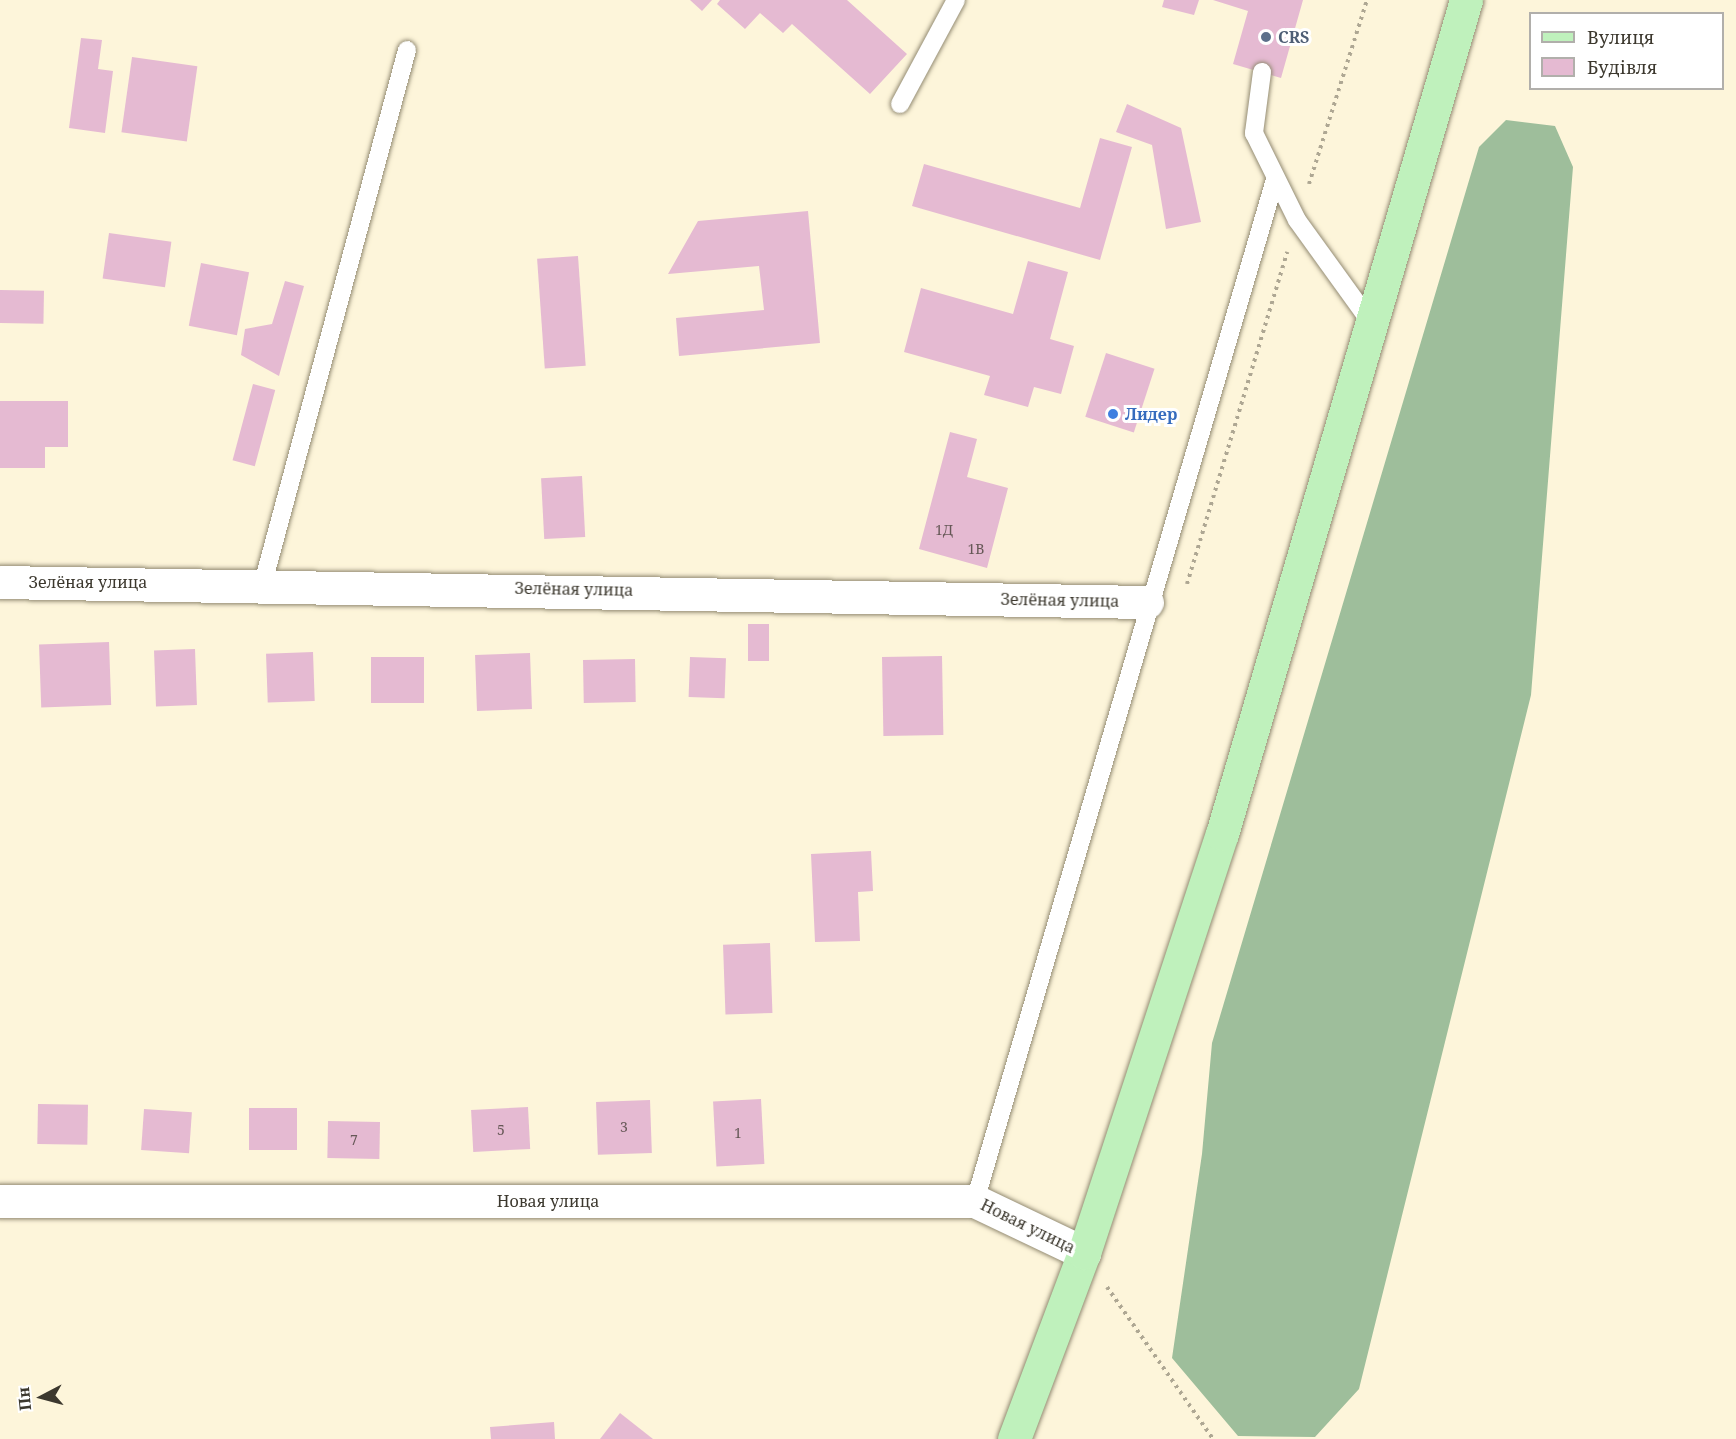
<!DOCTYPE html>
<html>
<head>
<meta charset="utf-8">
<style>
  body { margin:0 }
  #map { position:relative; width:1736px; height:1439px; overflow:hidden; background:#fdf5da; font-family:"Noto Serif",serif }
  div>[style] { position:absolute }
  .forest>* { inset:0; background:#9ebe9b }
  .building>* { inset:0; background:#e5bad2; transform-origin:0 0 }
  .path>* { height:4px; margin-top:-2px; transform-origin:0; background:repeating-linear-gradient(90deg,#aea793 0 3px,transparent 0 7.5px) }
  .roads { filter:drop-shadow(0 0 2px #948c74) drop-shadow(0 0 2px #948c74) }
  .lane>* { height:18px; margin:-9px; padding:0 9px; transform-origin:9px; border-radius:9px; background:#fff }
  .street>* { height:33px; margin:-16.5px; padding:0 16.5px; transform-origin:16.5px; border-radius:16.5px; background:#fff }
  .primary>* { height:33px; margin:-16.5px; padding:0 16.5px; transform-origin:16.5px; border-radius:16.5px; background:#bff1bc }
  .dots>* { width:16px; height:16px; translate:-50% -50%; box-sizing:border-box; border:3px solid #fff; border-radius:50% }
  span { translate:-50% -50%; white-space:nowrap; text-align:center; line-height:1.15; -webkit-text-stroke:6px #fff; paint-order:stroke }
  .number-label { font-size:14px; color:#665857 }
  .number-label span { -webkit-text-stroke-width:0 }
  .service-label { font-size:16px; color:#4e5e75; font-weight:700 }
  .left { translate:0 -50%; text-align:left }
  .shop-label { font-size:16px; color:#366cbe; font-weight:700 }
  .street-label { font-size:16px; color:#3c382e }
  .legend { position:absolute; left:1529px; top:12px; width:195px; height:78px; box-sizing:border-box; background:#fff; border:2px solid #b1afab; margin:0; padding:8px 10px; list-style:none; font-size:18px; color:#3c382e }
  .legend li { display:flex; align-items:center; gap:12px; height:30px }
  .legend b { width:30px; border:2px solid #b1afab }
  .north { position:absolute; left:12px; top:1367px; width:60px; height:60px; -webkit-text-stroke:4px #fff; paint-order:stroke; rotate:264deg; font-size:16px; font-weight:700; line-height:24px; text-align:center; color:#3c382e }
  .north::after { content:''; display:block; margin:auto; width:21px; height:27px; background:#3c382e; clip-path:polygon(50% 0,100% 100%,50% 72%,0 100%) }
</style>
</head>
<body>
<div id="map">
  <div class="forest">
    <div style="clip-path:polygon(1506px 120px,1555px 126px,1573px 167px,1531px 695px,1359px 1389px,1315px 1437px,1238px 1436px,1172px 1358px,1202px 1154px,1212px 1043px,1479px 147px)"></div>
  </div>
  <div class="building">
    <div style="clip-path:polygon(690px 0,712px 0,702px 11px)"></div>
    <div style="clip-path:polygon(720px 0,847px 0,907px 54px,870px 94px,792px 24px,783px 33px,760px 13px,745px 29px,717px 4px)"></div>
    <div style="clip-path:polygon(1164px 0,1199px 0,1194px 15px,1162px 7px)"></div>
    <div style="clip-path:polygon(1213px 0,1303px 0,1281px 78px,1233px 64px,1248px 11px)"></div>
    <div style="clip-path:polygon(81px 38px,102px 40px,98px 69px,113px 71px,105px 133px,69px 128px)"></div>
    <div style="left:132px;top:57px;width:66px;height:76px;rotate:8deg"></div>
    <div style="clip-path:polygon(1127px 104px,1181px 128px,1201px 222px,1166px 229px,1152px 145px,1116px 132px)"></div>
    <div style="clip-path:polygon(1100px 138px,1132px 147px,1100px 260px,912px 206px,924px 164px,1080px 208px)"></div>
    <div style="clip-path:polygon(808px 211px,820px 343px,679px 356px,676px 318px,764px 310px,759px 266px,668px 274px,698px 221px)"></div>
    <div style="left:109px;top:233px;width:63px;height:46px;rotate:8deg"></div>
    <div style="left:578px;top:256px;width:110px;height:41px;rotate:86deg"></div>
    <div style="clip-path:polygon(1028px 261px,1068px 272px,1050px 339px,1074px 346px,1061px 394px,1034px 387px,1028px 407px,984px 395px,990px 376px,904px 352px,921px 288px,1013px 314px)"></div>
    <div style="left:201px;top:263px;width:49px;height:64px;rotate:11deg"></div>
    <div style="clip-path:polygon(285px 281px,304px 286px,279px 376px,241px 355px,245px 329px,272px 324px)"></div>
    <div style="left:0;top:290px;width:44px;height:33px;rotate:1deg"></div>
    <div style="left:1106px;top:353px;width:51px;height:67px;rotate:18deg"></div>
    <div style="left:253px;top:384px;width:23px;height:79px;rotate:15deg"></div>
    <div style="clip-path:polygon(0 401px,68px 401px,68px 447px,45px 447px,45px 468px,0 468px)"></div>
    <div style="clip-path:polygon(950px 432px,977px 439px,967px 477px,1008px 488px,987px 568px,919px 549px)"></div>
    <div style="left:582px;top:476px;width:61px;height:41px;rotate:87deg"></div>
    <div style="left:748px;top:624px;width:21px;height:37px"></div>
    <div style="left:109px;top:642px;width:63px;height:70px;rotate:88deg"></div>
    <div style="left:195px;top:649px;width:56px;height:41px;rotate:88deg"></div>
    <div style="left:313px;top:652px;width:49px;height:47px;rotate:88deg"></div>
    <div style="left:530px;top:653px;width:56px;height:55px;rotate:88deg"></div>
    <div style="left:942px;top:656px;width:79px;height:60px;rotate:89deg"></div>
    <div style="left:371px;top:657px;width:53px;height:46px"></div>
    <div style="left:690px;top:657px;width:36px;height:40px;rotate:2deg"></div>
    <div style="left:635px;top:659px;width:43px;height:52px;rotate:89deg"></div>
    <div style="clip-path:polygon(871px 851px,873px 891px,858px 892px,860px 941px,815px 942px,811px 854px)"></div>
    <div style="left:770px;top:943px;width:70px;height:47px;rotate:88deg"></div>
    <div style="left:761px;top:1099px;width:65px;height:48px;rotate:87deg"></div>
    <div style="left:650px;top:1100px;width:53px;height:54px;rotate:88deg"></div>
    <div style="left:38px;top:1104px;width:50px;height:40px;rotate:1deg"></div>
    <div style="left:528px;top:1107px;width:42px;height:57px;rotate:87deg"></div>
    <div style="left:249px;top:1108px;width:48px;height:42px"></div>
    <div style="left:144px;top:1109px;width:48px;height:41px;rotate:4deg"></div>
    <div style="left:328px;top:1121px;width:52px;height:37px;rotate:1deg"></div>
    <div style="clip-path:polygon(620px 1413px,653px 1439px,600px 1439px)"></div>
    <div style="clip-path:polygon(554px 1422px,555px 1439px,491px 1439px,490px 1427px)"></div>
  </div>
  <div class="path">
    <div style="left:1309px;top:184px;width:193px;rotate:-72.5deg"></div>
    <div style="left:1187px;top:584px;width:347px;rotate:-73.2deg"></div>
    <div style="left:1107px;top:1287px;width:185px;rotate:55.1deg"></div>
  </div>
  <div class="roads">
    <div class="lane">
      <div style="left:1262px;top:72px;width:62px;rotate:97.5deg"></div>
      <div style="left:1254px;top:133px;width:97px;rotate:63.7deg"></div>
      <div style="left:1297px;top:220px;width:128px;rotate:54.2deg"></div>
      <div style="left:900px;top:104px;width:118px;rotate:-61.7deg"></div>
      <div style="left:263px;top:583px;width:552px;rotate:-74.88deg"></div>
      <div style="left:975px;top:1201px;width:1064px;rotate:-73.63deg"></div>
    </div>
    <div class="street">
      <div style="left:0;top:582px;width:1147px;rotate:1deg"></div>
      <div style="left:0;top:1201px;width:975px"></div>
      <div style="left:975px;top:1201px;width:121px;rotate:25.5deg"></div>
    </div>
    <div class="primary">
      <div style="left:1014px;top:1439px;width:199px;rotate:-69.4deg"></div>
      <div style="left:1084px;top:1253px;width:441px;rotate:-71.8deg"></div>
      <div style="left:1222px;top:834px;width:869px;rotate:-73.69deg"></div>
    </div>
  </div>
  <div class="dots">
    <div style="left:1266px;top:37px;background:#5c6f8a"></div>
    <div style="left:1113px;top:414px;background:#3f7fe0"></div>
  </div>
  <div class="number-label">
    <span style="left:944px;top:530px">1Д</span>
    <span style="left:976px;top:549px">1В</span>
    <span style="left:624px;top:1127px">3</span>
    <span style="left:501px;top:1130px">5</span>
    <span style="left:738px;top:1133px">1</span>
    <span style="left:354px;top:1140px">7</span>
  </div>
  <div class="service-label">
    <span class="left" style="left:1278px;top:37px">CRS</span>
  </div>
  <div class="shop-label">
    <span class="left" style="left:1125px;top:414px">Лидер</span>
  </div>
  <div class="street-label">
    <span style="left:88px;top:582px">Зелёная улица</span>
    <span style="left:574px;top:589px;rotate:1deg">Зелёная улица</span>
    <span style="left:1060px;top:600px;rotate:1deg">Зелёная улица</span>
    <span style="left:548px;top:1201px">Новая улица</span>
    <span style="left:1028px;top:1226px;rotate:26deg">Новая улица</span>
  </div>
  <ul class="legend">
  <li><b style="height:8px;background:#bff1bc"></b>Вулиця</li>
  <li><b style="height:16px;background:#e5bad2"></b>Будівля</li>
  </ul>
  <div class="north">Пн</div>
</div>
</body>
</html>
